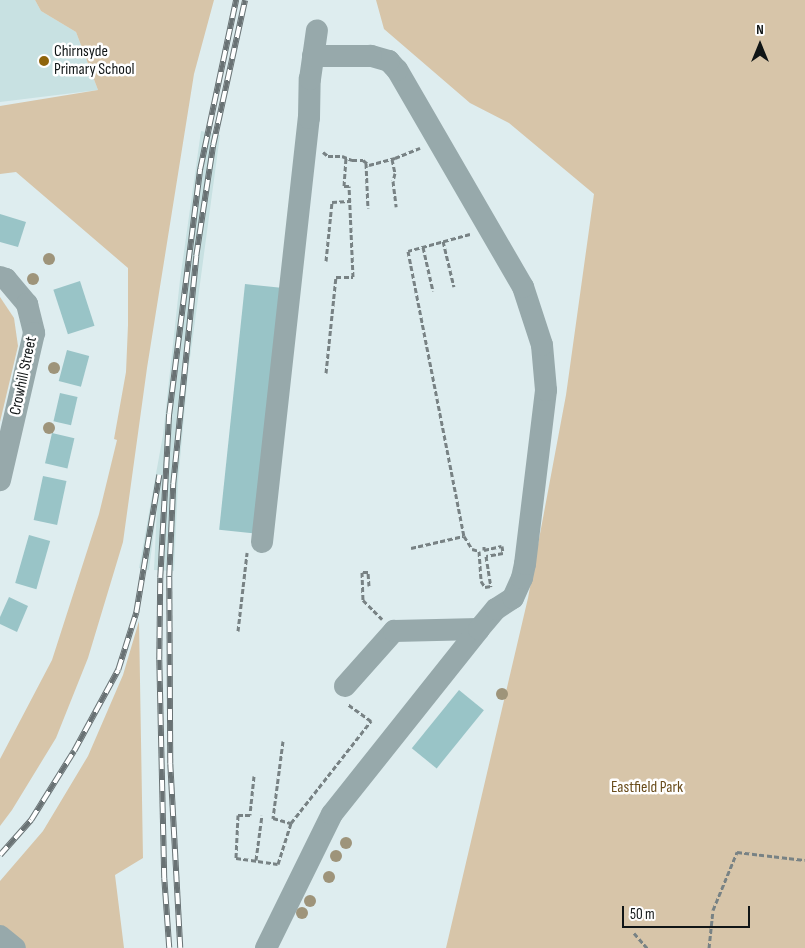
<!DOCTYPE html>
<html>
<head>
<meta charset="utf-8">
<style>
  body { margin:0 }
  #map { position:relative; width:805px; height:948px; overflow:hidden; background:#deedef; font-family:"Sofia Sans Condensed",sans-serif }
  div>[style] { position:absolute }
  .built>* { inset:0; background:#c8e1e2 }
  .green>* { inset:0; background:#d7c5a9 }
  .building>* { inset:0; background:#99c4c7; transform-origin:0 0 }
  .path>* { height:3px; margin-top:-1.5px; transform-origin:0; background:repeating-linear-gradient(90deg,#788284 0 5px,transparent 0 7.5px) }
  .minor>* { height:22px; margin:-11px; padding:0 11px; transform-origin:11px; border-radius:11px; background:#97a9ab }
  .rail>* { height:5.5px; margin-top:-2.75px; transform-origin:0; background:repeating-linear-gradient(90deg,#fff 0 11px,#697274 0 22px); box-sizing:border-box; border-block:1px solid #697274 }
  .trees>* { width:12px; height:12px; margin:-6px; border-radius:50%; background:#9e947a }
  .dots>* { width:14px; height:14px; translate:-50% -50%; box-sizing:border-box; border:2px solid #fff; border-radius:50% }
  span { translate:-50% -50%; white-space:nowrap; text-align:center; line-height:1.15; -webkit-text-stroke:5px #fff; paint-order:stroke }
  .poi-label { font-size:16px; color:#101516 }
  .left { translate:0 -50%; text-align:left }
  .street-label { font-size:16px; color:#101516 }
  .park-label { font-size:16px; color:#694c1b }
  .north { position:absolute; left:735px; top:20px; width:50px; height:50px; -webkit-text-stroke:4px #fff; paint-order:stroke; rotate:0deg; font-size:14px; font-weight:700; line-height:20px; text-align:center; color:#101516 }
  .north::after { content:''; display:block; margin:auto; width:18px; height:22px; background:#101516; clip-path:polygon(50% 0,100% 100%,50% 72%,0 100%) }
  .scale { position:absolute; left:622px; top:906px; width:128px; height:22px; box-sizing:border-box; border:2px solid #101516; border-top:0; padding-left:6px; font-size:15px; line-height:18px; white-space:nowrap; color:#101516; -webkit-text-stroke:4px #fff; paint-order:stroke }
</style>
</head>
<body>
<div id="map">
  <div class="built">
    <div style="clip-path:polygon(0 0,35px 0,41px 11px,76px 32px,98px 90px,0 102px)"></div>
    <div style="clip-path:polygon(201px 131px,220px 135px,188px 373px,178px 482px,174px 571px,154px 570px,157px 507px,149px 570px,139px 568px,163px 435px,180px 280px)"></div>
  </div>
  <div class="green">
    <div style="clip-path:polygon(35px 0,214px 0,194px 74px,147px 368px,123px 542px,88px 658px,56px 738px,12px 810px,0 826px,0 759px,52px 660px,99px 514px,117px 440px,114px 439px,126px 372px,128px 325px,128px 268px,16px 172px,0 174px,0 106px,98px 90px,76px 32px,41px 11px)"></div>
    <div style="clip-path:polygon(376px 0,805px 0,805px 948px,446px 948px,528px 598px,566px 395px,594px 194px,509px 123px,470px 103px,384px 29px)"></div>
    <div style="clip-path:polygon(0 297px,14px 318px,18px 346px,0 422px)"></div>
    <div style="clip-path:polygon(139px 621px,143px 858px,115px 875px,124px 948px,0 948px,0 881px,43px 831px,88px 756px,123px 675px)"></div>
  </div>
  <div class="building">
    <div style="clip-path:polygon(0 214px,26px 222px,18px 247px,0 242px)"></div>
    <div style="left:80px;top:281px;width:47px;height:28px;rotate:72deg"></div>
    <div style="left:245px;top:284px;width:36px;height:247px;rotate:6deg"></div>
    <div style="left:67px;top:350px;width:23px;height:32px;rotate:15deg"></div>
    <div style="left:60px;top:393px;width:18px;height:29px;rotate:13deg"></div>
    <div style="left:52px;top:433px;width:23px;height:31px;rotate:13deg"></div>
    <div style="left:43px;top:476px;width:24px;height:45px;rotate:12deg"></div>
    <div style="left:29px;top:535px;width:22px;height:50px;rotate:16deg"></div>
    <div style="clip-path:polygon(9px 597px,28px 606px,17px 632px,0 624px,0 617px)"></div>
    <div style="left:459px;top:690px;width:32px;height:75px;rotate:39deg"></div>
  </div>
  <div class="path">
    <div style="left:323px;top:152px;width:6px;rotate:39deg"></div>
    <div style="left:328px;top:156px;width:14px"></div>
    <div style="left:342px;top:156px;width:11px;rotate:22deg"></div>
    <div style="left:352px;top:160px;width:11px"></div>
    <div style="left:363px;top:160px;width:8px;rotate:40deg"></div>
    <div style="left:369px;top:165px;width:27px;rotate:-15deg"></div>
    <div style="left:395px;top:158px;width:27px;rotate:-22deg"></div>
    <div style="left:392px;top:159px;width:14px;rotate:78deg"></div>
    <div style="left:395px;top:173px;width:8px;rotate:104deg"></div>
    <div style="left:393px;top:181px;width:26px;rotate:83deg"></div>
    <div style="left:366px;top:163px;width:45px;rotate:87.5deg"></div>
    <div style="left:470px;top:234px;width:64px;rotate:164.7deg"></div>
    <div style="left:408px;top:251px;width:290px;rotate:78.9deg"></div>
    <div style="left:464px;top:536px;width:15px;rotate:58deg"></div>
    <div style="left:472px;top:549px;width:7px;rotate:16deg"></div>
    <div style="left:479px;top:551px;width:30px;rotate:86deg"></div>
    <div style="left:481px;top:581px;width:7px;rotate:56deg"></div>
    <div style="left:485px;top:587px;width:6px;rotate:-9deg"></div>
    <div style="left:443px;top:241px;width:47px;rotate:76.6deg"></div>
    <div style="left:423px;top:247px;width:45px;rotate:77.2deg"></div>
    <div style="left:326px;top:261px;width:59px;rotate:-84.2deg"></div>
    <div style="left:332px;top:202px;width:17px;rotate:-3deg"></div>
    <div style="left:326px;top:373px;width:97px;rotate:-84.1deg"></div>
    <div style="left:336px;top:277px;width:17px"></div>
    <div style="left:353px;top:277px;width:91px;rotate:-92.5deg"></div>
    <div style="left:349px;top:186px;width:5px;rotate:180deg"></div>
    <div style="left:344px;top:186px;width:29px;rotate:-86deg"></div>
    <div style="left:484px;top:546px;width:4px;rotate:90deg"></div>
    <div style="left:484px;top:550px;width:18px;rotate:-13deg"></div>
    <div style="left:502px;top:546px;width:7px;rotate:82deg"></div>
    <div style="left:503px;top:553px;width:17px;rotate:170deg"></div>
    <div style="left:486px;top:556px;width:31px;rotate:81deg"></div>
    <div style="left:411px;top:548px;width:54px;rotate:-12.8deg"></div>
    <div style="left:369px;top:586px;width:14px;rotate:-94deg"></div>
    <div style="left:368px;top:572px;width:6px;rotate:180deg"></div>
    <div style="left:362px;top:572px;width:28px;rotate:88deg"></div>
    <div style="left:363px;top:600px;width:27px;rotate:45deg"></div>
    <div style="left:238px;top:631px;width:79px;rotate:-83.4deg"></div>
    <div style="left:283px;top:741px;width:78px;rotate:97.4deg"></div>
    <div style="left:273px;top:818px;width:19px;rotate:16deg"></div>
    <div style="left:254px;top:776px;width:39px;rotate:96deg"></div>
    <div style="left:250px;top:815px;width:12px;rotate:180deg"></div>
    <div style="left:238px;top:815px;width:43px;rotate:92.7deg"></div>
    <div style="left:236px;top:858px;width:42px;rotate:8.1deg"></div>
    <div style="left:278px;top:864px;width:43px;rotate:-72.4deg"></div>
    <div style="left:291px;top:823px;width:130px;rotate:-51.9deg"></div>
    <div style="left:371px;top:721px;width:29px;rotate:-144deg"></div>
    <div style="left:256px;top:860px;width:45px;rotate:-82.4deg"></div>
    <div style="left:634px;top:933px;width:20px;rotate:49deg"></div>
    <div style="left:709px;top:948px;width:38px;rotate:-84deg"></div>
    <div style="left:713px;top:910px;width:63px;rotate:-67.5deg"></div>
    <div style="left:737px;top:852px;width:68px;rotate:6.7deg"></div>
  </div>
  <div class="minor">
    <div style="left:0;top:277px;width:6px;rotate:18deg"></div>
    <div style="left:6px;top:279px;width:33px;rotate:50deg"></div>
    <div style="left:27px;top:304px;width:30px;rotate:76deg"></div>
    <div style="left:34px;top:333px;width:151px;rotate:103deg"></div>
    <div style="left:262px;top:542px;width:427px;rotate:-83.7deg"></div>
    <div style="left:309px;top:118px;width:39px;rotate:-89deg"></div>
    <div style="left:310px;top:79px;width:49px;rotate:-81.9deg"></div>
    <div style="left:345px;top:686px;width:74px;rotate:-48.3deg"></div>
    <div style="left:394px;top:631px;width:85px;rotate:-1.3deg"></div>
    <div style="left:0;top:936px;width:19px;rotate:39deg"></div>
    <div style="left:266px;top:948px;width:149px;rotate:-63.8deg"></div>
    <div style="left:332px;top:814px;width:236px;rotate:-51.5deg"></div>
    <div style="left:479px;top:629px;width:26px;rotate:-50deg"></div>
    <div style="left:496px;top:609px;width:20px;rotate:-33deg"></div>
    <div style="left:513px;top:598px;width:22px;rotate:-66deg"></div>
    <div style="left:522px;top:578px;width:14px;rotate:-78deg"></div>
    <div style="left:525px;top:564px;width:175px;rotate:-83.1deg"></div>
    <div style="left:546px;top:390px;width:45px;rotate:-95.1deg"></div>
    <div style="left:542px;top:345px;width:61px;rotate:-108.1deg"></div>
    <div style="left:523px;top:287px;width:251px;rotate:-120.1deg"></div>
    <div style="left:397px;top:70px;width:12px;rotate:-132deg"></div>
    <div style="left:389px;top:61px;width:19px;rotate:-164deg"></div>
    <div style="left:371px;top:56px;width:58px;rotate:180deg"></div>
  </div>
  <div class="rail">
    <div style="left:0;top:855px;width:47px;rotate:-48.5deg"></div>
    <div style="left:31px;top:820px;width:81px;rotate:-58.1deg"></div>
    <div style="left:74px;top:751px;width:92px;rotate:-61.5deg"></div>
    <div style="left:118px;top:670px;width:60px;rotate:-72.5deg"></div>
    <div style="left:136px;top:613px;width:140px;rotate:-80.5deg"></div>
    <div style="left:169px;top:948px;width:69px;rotate:-94.1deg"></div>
    <div style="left:164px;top:879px;width:219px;rotate:-91.3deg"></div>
    <div style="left:159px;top:660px;width:82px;rotate:-89.3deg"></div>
    <div style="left:160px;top:578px;width:164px;rotate:-86.9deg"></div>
    <div style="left:169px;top:414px;width:247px;rotate:-82.8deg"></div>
    <div style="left:200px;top:169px;width:173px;rotate:-78deg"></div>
    <div style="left:180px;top:948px;width:184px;rotate:-93.1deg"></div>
    <div style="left:170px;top:764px;width:188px;rotate:-90.3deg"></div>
    <div style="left:169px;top:576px;width:92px;rotate:-87.5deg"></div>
    <div style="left:173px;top:484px;width:229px;rotate:-84.2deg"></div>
    <div style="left:196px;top:256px;width:112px;rotate:-81.3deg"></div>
    <div style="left:213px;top:145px;width:148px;rotate:-77.6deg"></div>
  </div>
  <div class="trees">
    <div style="left:49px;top:259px"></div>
    <div style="left:33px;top:279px"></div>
    <div style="left:54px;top:368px"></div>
    <div style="left:49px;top:428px"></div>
    <div style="left:502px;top:694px"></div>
    <div style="left:346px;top:843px"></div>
    <div style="left:336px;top:856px"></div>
    <div style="left:329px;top:877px"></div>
    <div style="left:310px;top:901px"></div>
    <div style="left:302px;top:913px"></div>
  </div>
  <div class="dots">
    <div style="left:44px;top:61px;background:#8f640b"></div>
  </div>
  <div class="poi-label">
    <span class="left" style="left:54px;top:61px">Chirnsyde<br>Primary School</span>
  </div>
  <div class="street-label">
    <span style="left:24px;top:376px;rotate:-78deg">Crowhill Street</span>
  </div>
  <div class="park-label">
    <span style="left:647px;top:788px">Eastfield Park</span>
  </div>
  <div class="north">N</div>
  <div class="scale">50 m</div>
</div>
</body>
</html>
